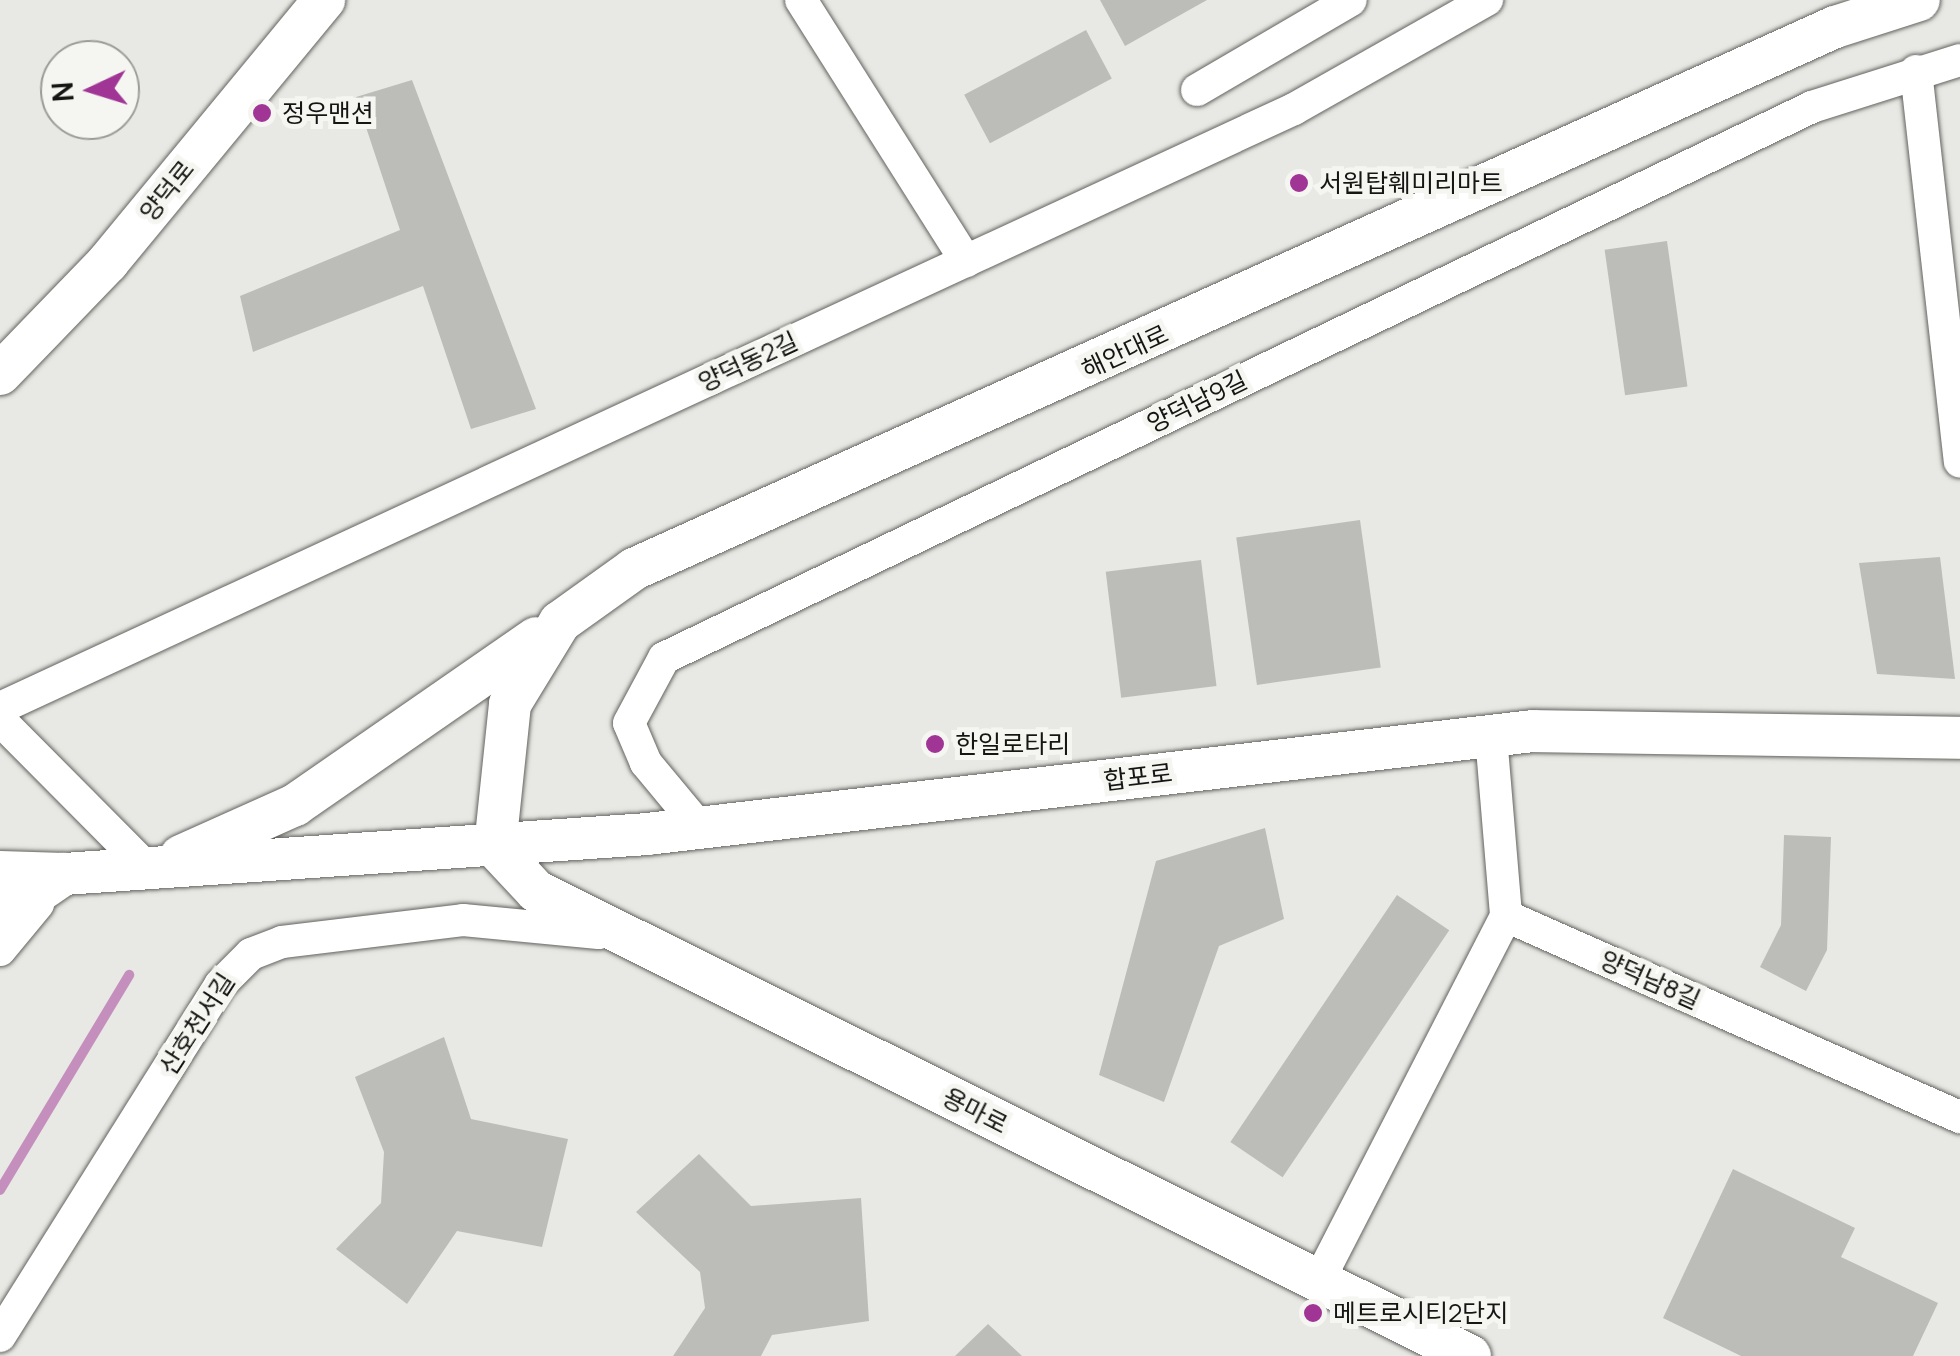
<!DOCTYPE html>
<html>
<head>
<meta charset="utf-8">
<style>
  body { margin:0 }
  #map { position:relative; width:1960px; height:1356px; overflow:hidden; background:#e8e9e4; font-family:Manrope,"Noto Sans KR",sans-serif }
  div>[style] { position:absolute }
  .stream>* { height:10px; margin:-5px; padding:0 5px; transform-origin:5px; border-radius:5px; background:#c58fbd }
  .building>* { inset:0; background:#bcbdb9; transform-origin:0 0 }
  .roads { filter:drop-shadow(0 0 2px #62635f) drop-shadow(0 0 2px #62635f) }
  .minor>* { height:32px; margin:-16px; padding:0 16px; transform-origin:16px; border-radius:16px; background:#fff }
  .major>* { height:42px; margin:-21px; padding:0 21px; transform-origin:21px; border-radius:21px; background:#fff }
  .dots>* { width:28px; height:28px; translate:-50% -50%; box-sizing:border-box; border:5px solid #f5f6f2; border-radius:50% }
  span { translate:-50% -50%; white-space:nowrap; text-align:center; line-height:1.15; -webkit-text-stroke:10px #f5f6f2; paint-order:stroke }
  .poi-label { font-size:25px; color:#151513 }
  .left { translate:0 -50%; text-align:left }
  .street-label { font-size:25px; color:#151513 }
  .north { position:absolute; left:40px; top:40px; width:100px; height:100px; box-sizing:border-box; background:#f5f6f2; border:2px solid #9b9c99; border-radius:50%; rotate:266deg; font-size:28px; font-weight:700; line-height:40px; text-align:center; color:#151513 }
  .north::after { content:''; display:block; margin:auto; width:35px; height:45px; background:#a03596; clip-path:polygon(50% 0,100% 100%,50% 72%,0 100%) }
</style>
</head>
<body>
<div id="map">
  <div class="stream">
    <div style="left:0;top:1190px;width:251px;rotate:-59deg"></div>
  </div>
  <div class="building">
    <div style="clip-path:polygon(1100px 0,1207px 0,1125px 46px)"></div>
    <div style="left:1086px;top:30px;width:55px;height:138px;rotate:62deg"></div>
    <div style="clip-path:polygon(412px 80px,536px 409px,471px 429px,423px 286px,253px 352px,240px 296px,400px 230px,356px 97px)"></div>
    <div style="left:1667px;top:241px;width:147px;height:63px;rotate:82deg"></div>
    <div style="left:1360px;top:520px;width:149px;height:125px;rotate:82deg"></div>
    <div style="clip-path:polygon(1940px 557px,1955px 679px,1877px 674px,1859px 563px)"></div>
    <div style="left:1201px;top:560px;width:127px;height:96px;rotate:83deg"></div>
    <div style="clip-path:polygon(1265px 828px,1284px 919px,1219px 946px,1164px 1102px,1099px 1075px,1156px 861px)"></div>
    <div style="clip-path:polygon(1784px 835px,1831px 837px,1827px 950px,1806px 991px,1760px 967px,1781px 925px)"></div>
    <div style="left:1397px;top:895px;width:63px;height:298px;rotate:34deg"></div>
    <div style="clip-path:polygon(444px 1037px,471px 1119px,568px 1139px,542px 1247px,457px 1231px,407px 1304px,336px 1249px,381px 1203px,384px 1152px,355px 1077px)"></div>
    <div style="clip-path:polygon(699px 1154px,751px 1206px,861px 1198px,869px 1321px,772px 1335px,761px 1356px,673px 1356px,705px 1308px,700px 1272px,636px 1212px)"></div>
    <div style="clip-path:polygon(1733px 1169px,1855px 1228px,1841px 1257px,1938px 1303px,1913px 1356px,1741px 1356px,1663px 1318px)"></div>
    <div style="clip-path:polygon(988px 1324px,1022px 1356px,955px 1356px)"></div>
  </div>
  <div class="roads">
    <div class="minor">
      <div style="left:801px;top:0;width:309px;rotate:57.7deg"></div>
      <div style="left:1916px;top:71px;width:393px;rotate:83.6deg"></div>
      <div style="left:1197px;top:90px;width:178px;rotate:-30.3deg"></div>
      <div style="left:0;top:708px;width:1426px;rotate:-24.84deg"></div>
      <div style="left:1294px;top:109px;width:222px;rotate:-29.5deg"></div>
      <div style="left:0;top:720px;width:210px;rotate:45.2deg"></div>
      <div style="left:1491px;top:736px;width:181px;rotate:85.2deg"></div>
      <div style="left:700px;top:828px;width:85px;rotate:-129.7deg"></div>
      <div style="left:646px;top:763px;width:43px;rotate:-113deg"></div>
      <div style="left:629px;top:723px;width:74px;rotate:-61.7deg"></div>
      <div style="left:664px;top:658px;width:1273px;rotate:-25.64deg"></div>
      <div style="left:1812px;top:107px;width:155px;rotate:-17.6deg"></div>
      <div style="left:1506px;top:916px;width:497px;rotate:23.9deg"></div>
      <div style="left:0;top:950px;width:60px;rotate:-50.4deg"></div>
      <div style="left:1317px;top:1284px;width:414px;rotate:-62.8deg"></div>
      <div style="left:0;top:1336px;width:414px;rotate:-57.9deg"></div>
      <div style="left:220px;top:985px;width:44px;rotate:-45deg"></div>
      <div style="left:251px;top:954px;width:33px;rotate:-21deg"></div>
      <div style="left:282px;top:942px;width:182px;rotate:-6.9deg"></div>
      <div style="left:463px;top:920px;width:136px;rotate:5.5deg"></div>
    </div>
    <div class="major">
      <div style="left:0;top:374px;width:156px;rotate:-46deg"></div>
      <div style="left:108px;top:262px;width:340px;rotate:-50.5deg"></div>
      <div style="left:181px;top:856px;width:125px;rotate:-24.1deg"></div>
      <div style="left:295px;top:805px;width:293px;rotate:-34.7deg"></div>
      <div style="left:0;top:872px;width:64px;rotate:1.8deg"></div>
      <div style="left:64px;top:874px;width:584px;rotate:-3.92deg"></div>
      <div style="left:647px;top:834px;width:892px;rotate:-6.63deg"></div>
      <div style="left:1533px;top:731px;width:427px;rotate:0.9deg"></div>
      <div style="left:0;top:918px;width:78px;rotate:-34.5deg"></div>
      <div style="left:1470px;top:1356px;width:1043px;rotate:-153.53deg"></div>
      <div style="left:536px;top:891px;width:60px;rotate:-133deg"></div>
      <div style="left:495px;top:847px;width:144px;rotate:-84deg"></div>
      <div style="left:510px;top:704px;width:96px;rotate:-58.6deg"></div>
      <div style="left:560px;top:622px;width:91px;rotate:-35.6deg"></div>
      <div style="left:634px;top:569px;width:1318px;rotate:-24.29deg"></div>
      <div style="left:1835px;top:27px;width:88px;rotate:-17.8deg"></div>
    </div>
  </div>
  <div class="dots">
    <div style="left:262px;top:113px;background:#a03596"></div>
    <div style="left:1299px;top:183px;background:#a03596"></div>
    <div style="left:935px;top:744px;background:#a03596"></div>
    <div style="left:1313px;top:1313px;background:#a03596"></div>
  </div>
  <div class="poi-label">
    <span class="left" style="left:282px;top:113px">정우맨션</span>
    <span class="left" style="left:1319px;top:183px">서원탑훼미리마트</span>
    <span class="left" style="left:955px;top:744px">한일로타리</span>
    <span class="left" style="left:1333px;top:1313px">메트로시티2단지</span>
  </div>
  <div class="street-label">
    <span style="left:167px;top:191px;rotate:-51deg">양덕로</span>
    <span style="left:1125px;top:352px;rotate:-25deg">해안대로</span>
    <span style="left:748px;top:362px;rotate:-25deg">양덕동2길</span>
    <span style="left:1197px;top:402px;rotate:-26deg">양덕남9길</span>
    <span style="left:1138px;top:777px;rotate:-7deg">합포로</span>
    <span style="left:1650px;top:980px;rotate:24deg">양덕남8길</span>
    <span style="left:197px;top:1024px;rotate:-57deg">산호천서길</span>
    <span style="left:975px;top:1111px;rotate:27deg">용마로</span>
  </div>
  <div class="north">N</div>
</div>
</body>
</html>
